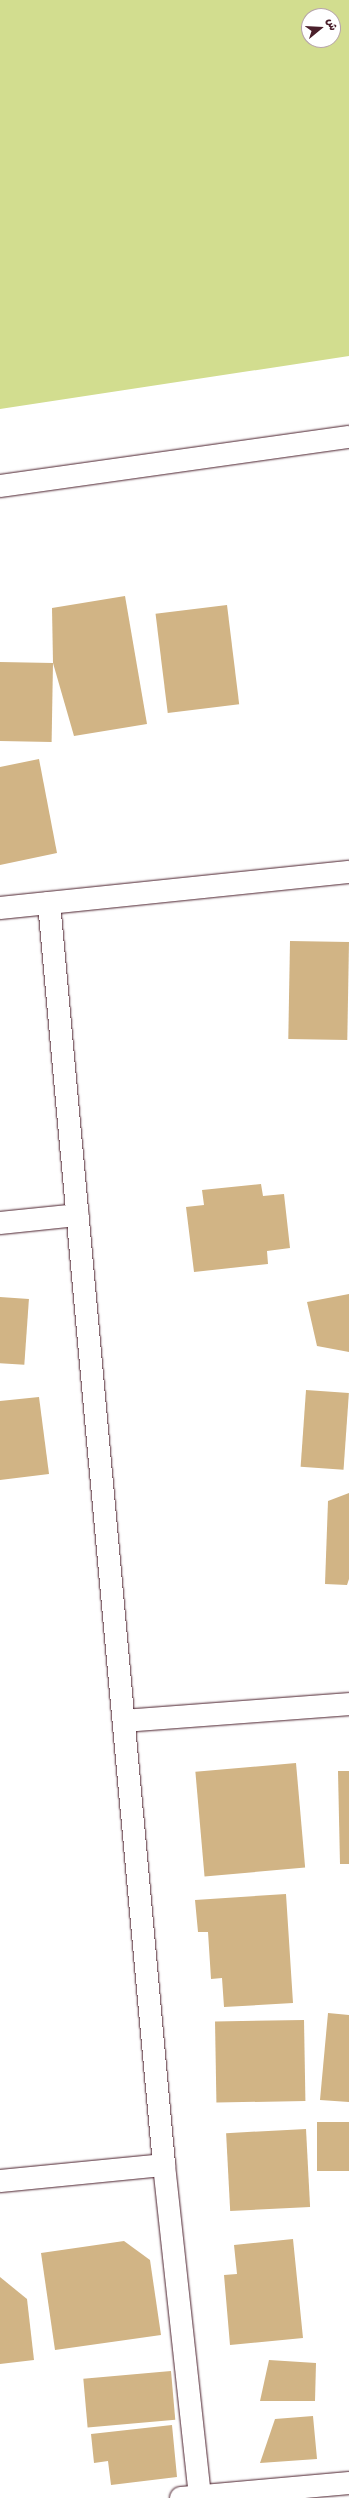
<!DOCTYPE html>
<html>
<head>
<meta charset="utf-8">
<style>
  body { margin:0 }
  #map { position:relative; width:349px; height:2498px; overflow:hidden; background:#fff; font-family:Mynerve,"Playpen Sans Arabic",sans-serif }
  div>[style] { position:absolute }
  .green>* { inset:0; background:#d2dd8f }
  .building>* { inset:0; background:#d1b485; transform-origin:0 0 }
  .roads { filter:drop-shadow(0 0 1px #4a1f2b) drop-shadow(0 0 1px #4a1f2b) }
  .minor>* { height:22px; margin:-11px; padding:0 11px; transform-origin:11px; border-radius:11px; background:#fff }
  span { translate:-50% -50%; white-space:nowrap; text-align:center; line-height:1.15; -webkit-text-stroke:3px #fff; paint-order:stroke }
  .north { position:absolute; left:301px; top:8px; width:40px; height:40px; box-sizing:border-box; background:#fff; border:1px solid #b7a5aa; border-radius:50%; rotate:72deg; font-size:11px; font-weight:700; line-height:16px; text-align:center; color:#4a1f2b }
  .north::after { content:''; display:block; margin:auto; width:14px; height:18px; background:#4a1f2b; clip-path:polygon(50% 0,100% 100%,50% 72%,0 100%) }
</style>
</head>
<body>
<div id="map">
  <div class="green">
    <div style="clip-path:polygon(evenodd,0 0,349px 0,349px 356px,0 409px,0 0,309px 16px,333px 16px,333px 40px,309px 40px,309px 16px)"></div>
  </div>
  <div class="building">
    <div style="clip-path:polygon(125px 596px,147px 724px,74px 736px,53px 663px,52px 608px)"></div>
    <div style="left:227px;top:605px;width:100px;height:72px;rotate:83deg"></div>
    <div style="left:0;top:662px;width:53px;height:79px;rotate:1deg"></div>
    <div style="clip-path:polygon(39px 759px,57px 853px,0 865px,0 767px)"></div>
    <div style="left:290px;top:941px;width:59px;height:98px;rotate:1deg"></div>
    <div style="clip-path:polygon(261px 1184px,263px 1196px,284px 1194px,290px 1248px,267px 1251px,268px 1264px,194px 1272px,186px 1207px,204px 1205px,202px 1190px)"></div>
    <div style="clip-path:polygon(349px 1294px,349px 1352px,317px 1346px,307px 1302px)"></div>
    <div style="left:0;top:1297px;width:29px;height:66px;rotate:4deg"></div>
    <div style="left:306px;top:1390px;width:43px;height:77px;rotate:4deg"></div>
    <div style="clip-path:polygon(39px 1397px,49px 1474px,0 1480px,0 1401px)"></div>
    <div style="clip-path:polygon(349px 1493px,349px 1579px,347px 1585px,325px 1584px,328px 1501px)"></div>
    <div style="left:296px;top:1763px;width:105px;height:101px;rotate:85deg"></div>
    <div style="clip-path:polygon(338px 1771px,349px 1771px,349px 1864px,340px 1864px)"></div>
    <div style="clip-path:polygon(286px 1894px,293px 2003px,224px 2007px,222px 1978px,211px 1979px,208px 1932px,198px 1932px,195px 1900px)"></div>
    <div style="clip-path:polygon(328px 2013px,349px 2015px,349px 2102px,320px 2100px)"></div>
    <div style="left:304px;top:2020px;width:81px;height:89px;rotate:89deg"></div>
    <div style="left:349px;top:2122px;width:49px;height:32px;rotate:90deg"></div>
    <div style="left:306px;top:2129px;width:78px;height:80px;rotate:87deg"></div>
    <div style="clip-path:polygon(293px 2239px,303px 2338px,230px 2345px,224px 2275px,237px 2274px,234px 2245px)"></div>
    <div style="clip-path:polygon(124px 2241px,150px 2260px,161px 2335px,55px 2350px,41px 2253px)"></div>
    <div style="clip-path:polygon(0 2277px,27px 2299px,34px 2360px,0 2364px)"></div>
    <div style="clip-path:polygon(269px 2360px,316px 2363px,315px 2401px,260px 2401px)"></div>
    <div style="left:171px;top:2371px;width:49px;height:88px;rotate:85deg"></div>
    <div style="clip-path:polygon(313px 2416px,317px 2459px,260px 2463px,275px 2419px)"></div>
    <div style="clip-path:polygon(172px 2425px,177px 2477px,111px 2485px,108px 2461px,94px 2463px,91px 2434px)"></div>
  </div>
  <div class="roads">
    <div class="minor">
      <div style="left:0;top:486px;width:352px;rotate:-8deg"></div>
      <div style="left:49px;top:903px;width:1267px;rotate:84.79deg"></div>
      <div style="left:164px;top:2165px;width:334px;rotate:83.8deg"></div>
      <div style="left:0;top:908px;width:351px;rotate:-5.9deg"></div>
      <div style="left:0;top:1223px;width:78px;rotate:-5.9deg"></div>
      <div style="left:124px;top:1721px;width:226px;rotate:-4.3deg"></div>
      <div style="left:0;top:2181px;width:165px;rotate:-5.6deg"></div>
      <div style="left:181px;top:2498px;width:169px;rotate:-5.1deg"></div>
    </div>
  </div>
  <div class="north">ش</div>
</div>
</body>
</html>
